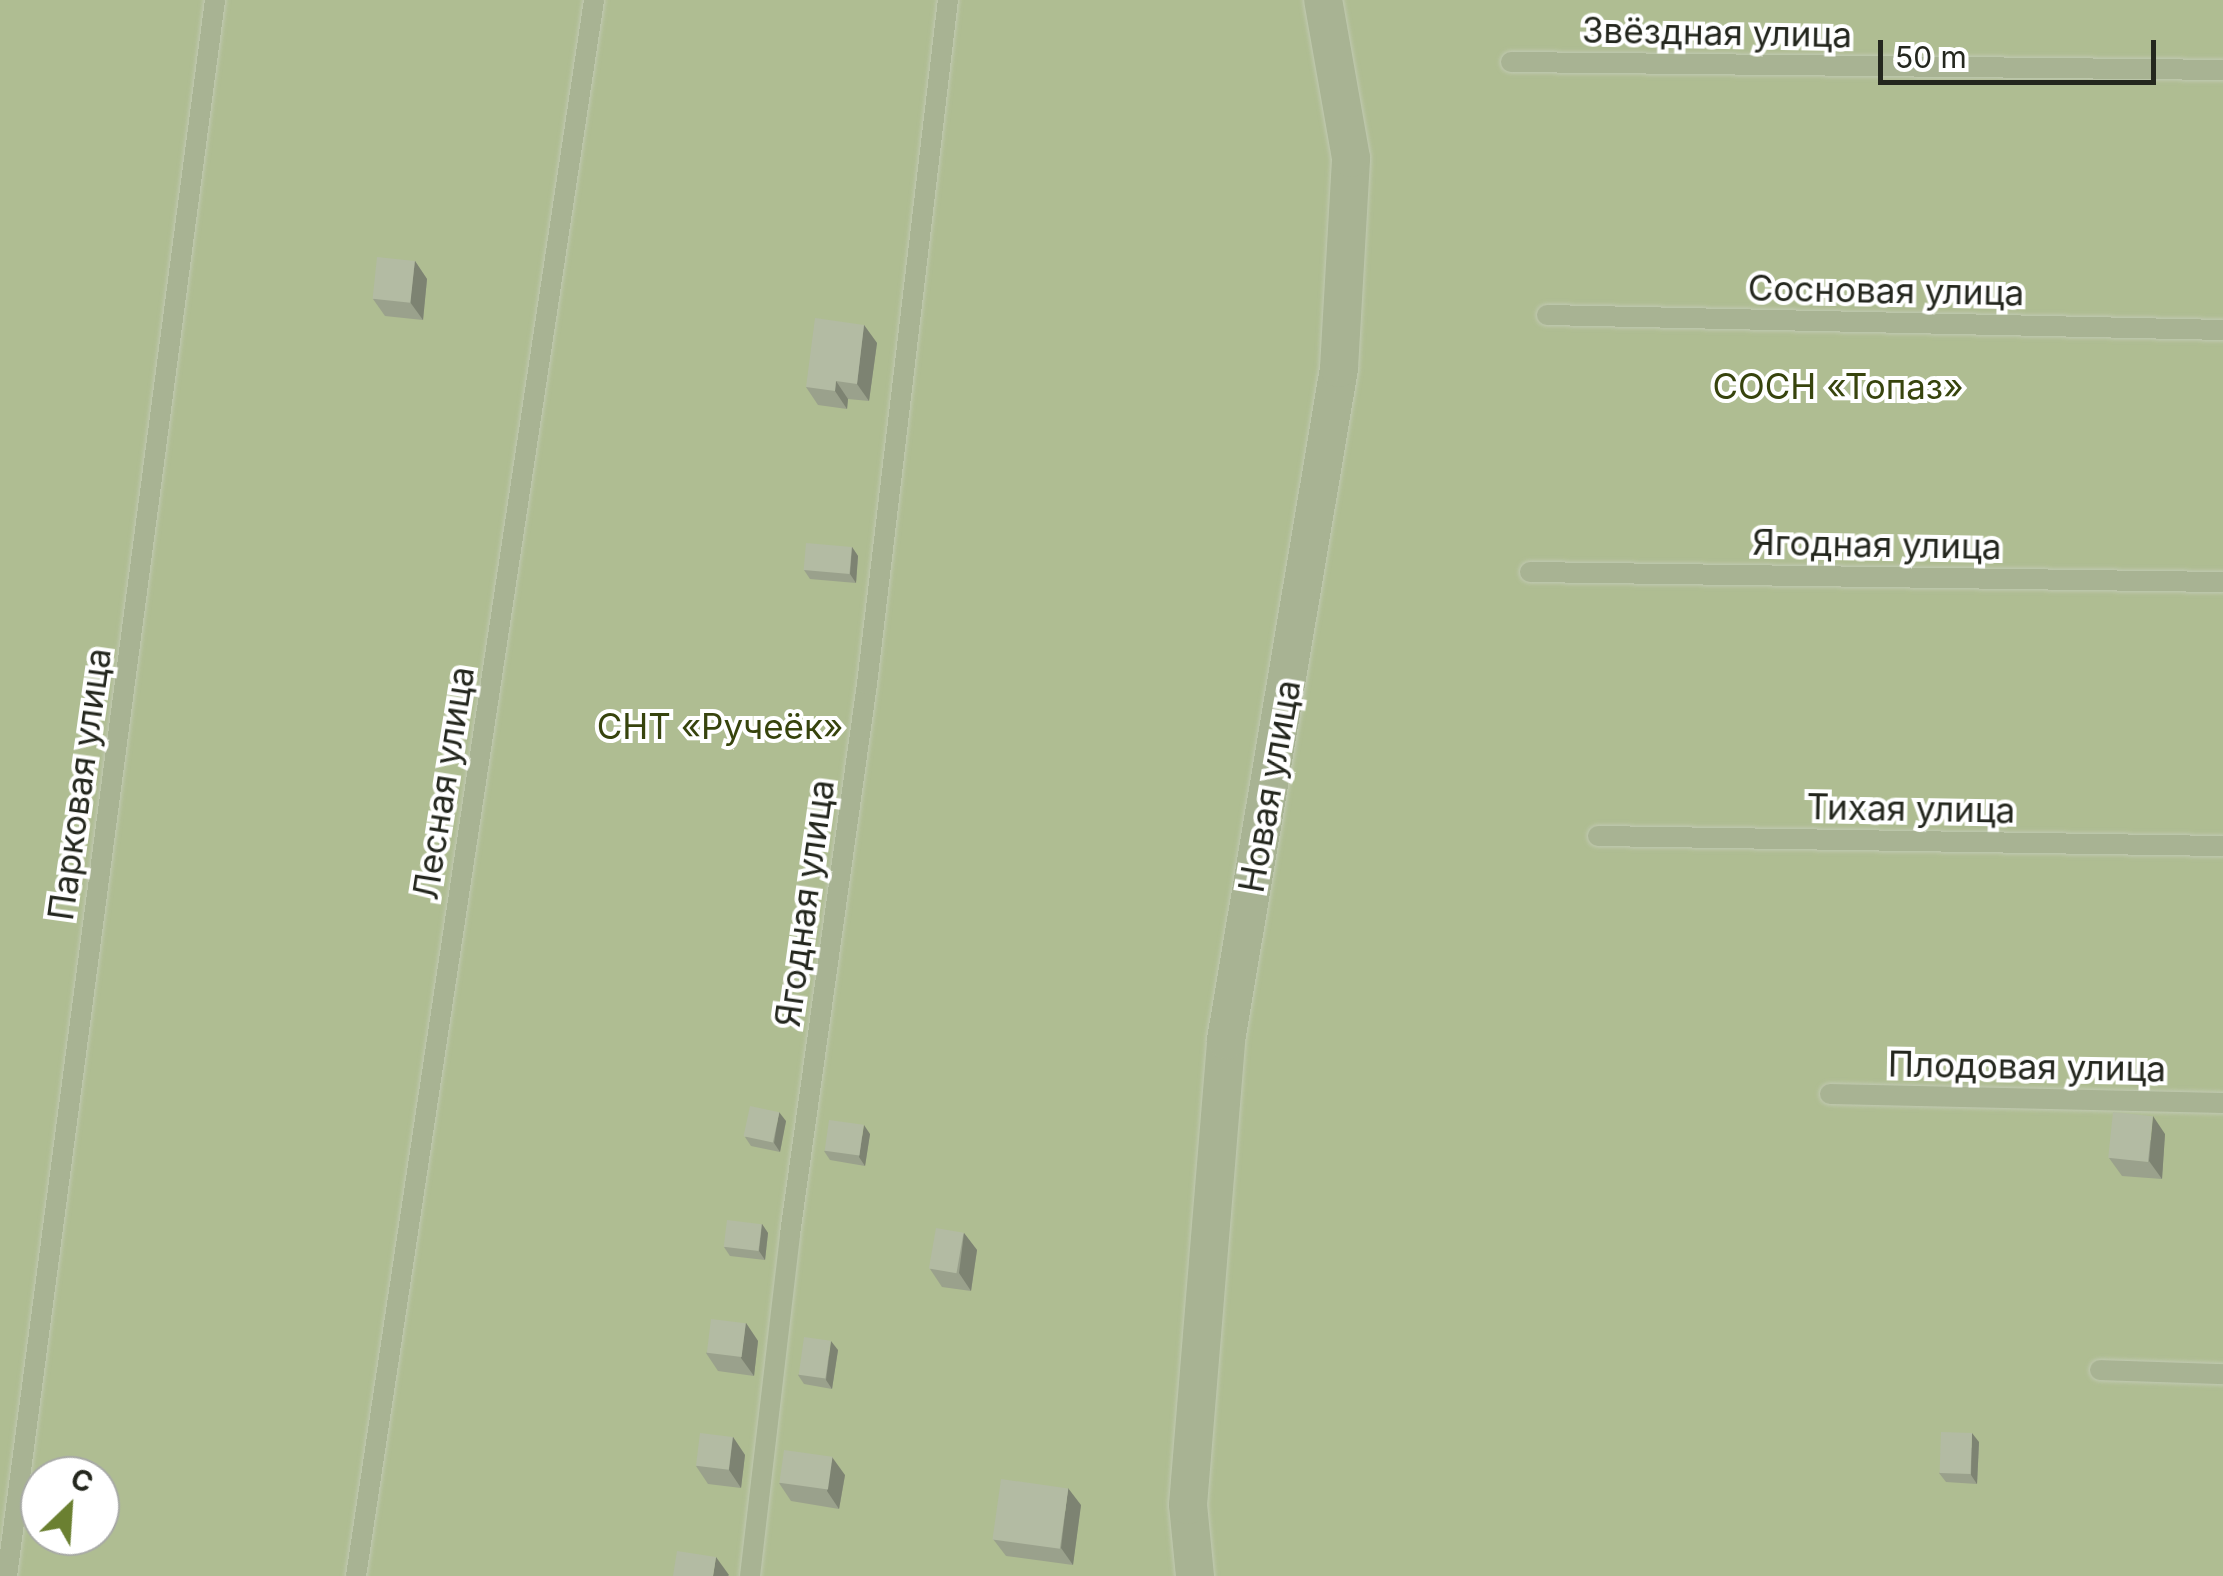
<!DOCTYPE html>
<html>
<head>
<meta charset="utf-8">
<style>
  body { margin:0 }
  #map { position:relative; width:2223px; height:1576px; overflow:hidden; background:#e4ecd3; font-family:Inter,sans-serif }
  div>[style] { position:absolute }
  .green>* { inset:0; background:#afbd92 }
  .roads { filter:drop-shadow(0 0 2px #c1c9b2) drop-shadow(0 0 2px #c1c9b2) }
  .service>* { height:20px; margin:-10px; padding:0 10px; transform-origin:10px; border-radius:10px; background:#a8b393 }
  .minor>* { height:38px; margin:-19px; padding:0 19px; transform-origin:19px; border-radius:19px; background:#a8b393 }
  .wall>* { inset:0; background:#9aa18c }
  .shaded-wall>* { inset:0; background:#7d8372 }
  .building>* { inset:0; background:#b3bba3; transform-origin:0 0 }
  span { translate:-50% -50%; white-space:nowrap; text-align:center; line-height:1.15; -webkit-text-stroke:8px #fff; paint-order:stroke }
  .street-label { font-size:35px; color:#24271e }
  .park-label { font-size:35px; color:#37440d }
  .north { position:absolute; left:20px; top:1456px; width:100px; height:100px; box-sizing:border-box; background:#fff; border:2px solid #a7a9a5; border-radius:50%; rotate:25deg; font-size:28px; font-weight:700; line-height:40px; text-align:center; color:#24271e }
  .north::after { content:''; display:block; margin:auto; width:35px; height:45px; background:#6b8031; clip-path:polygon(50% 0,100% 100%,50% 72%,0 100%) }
  .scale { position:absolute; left:1878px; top:40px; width:278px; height:45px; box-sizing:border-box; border:5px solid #24271e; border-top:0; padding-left:12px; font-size:30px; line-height:35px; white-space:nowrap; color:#24271e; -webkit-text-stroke:8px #fff; paint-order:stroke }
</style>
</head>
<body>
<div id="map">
  <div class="green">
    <div style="clip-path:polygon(evenodd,0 0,2223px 0,2223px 1576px,0 1576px,0 0,40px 1476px,100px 1476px,100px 1536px,40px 1536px,40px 1476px)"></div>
  </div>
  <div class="roads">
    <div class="service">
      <div style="left:1511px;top:62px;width:712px;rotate:0.64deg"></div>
      <div style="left:1547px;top:315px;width:676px;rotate:1.27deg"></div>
      <div style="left:1530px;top:572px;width:693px;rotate:0.83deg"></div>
      <div style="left:1598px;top:836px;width:625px;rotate:0.92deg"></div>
      <div style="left:1830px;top:1094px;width:393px;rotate:1.3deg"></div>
      <div style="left:2100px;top:1370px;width:123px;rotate:1.9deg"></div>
      <div style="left:7px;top:1576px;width:1590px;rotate:-82.48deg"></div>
      <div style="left:356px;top:1576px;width:1594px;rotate:-81.41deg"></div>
      <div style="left:750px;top:1576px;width:344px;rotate:-83.3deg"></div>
      <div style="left:790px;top:1234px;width:555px;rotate:-82.03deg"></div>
      <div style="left:867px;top:684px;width:689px;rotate:-83.25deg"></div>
    </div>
    <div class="minor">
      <div style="left:1195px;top:1576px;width:71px;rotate:-95.6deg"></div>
      <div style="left:1188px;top:1505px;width:467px;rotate:-85.3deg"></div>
      <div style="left:1226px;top:1040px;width:681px;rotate:-80.45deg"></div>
      <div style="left:1339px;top:368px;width:210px;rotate:-86.7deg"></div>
      <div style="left:1351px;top:158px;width:160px;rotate:-100deg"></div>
    </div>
  </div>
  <div class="wall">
    <div style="clip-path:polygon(415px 261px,427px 279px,423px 320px,385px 316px,373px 299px)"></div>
    <div style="clip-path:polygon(864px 325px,877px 343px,869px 401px,848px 399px,847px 409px,818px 405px,806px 387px)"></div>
    <div style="clip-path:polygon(852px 547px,858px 556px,856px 583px,810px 579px,804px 570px)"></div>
    <div style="clip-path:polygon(786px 1121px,780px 1152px,751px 1146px,745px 1137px)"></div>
    <div style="clip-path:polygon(870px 1134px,865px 1166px,830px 1160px,824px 1151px)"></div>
    <div style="clip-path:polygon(2165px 1134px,2162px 1179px,2122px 1176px,2109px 1158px)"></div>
    <div style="clip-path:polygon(762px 1224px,768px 1233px,765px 1260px,730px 1256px,724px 1247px)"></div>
    <div style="clip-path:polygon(964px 1233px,977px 1250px,971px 1291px,942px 1287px,930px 1269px)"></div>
    <div style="clip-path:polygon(746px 1323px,758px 1341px,754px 1376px,718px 1371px,706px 1353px)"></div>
    <div style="clip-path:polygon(838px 1350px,832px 1389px,804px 1384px,798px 1375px)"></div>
    <div style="clip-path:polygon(733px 1437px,745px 1455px,741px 1488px,708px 1484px,696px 1466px)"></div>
    <div style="clip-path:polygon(1979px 1442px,1977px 1484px,1946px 1482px,1939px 1473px)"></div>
    <div style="clip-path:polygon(845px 1475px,839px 1509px,791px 1501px,779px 1483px)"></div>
    <div style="clip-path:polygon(1081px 1505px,1073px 1565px,1006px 1556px,993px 1539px)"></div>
  </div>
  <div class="shaded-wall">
    <div style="clip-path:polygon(415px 261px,427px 279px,423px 320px,410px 302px)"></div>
    <div style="clip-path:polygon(864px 325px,877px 343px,869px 401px,857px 384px)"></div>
    <div style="clip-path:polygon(836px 381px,848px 399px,847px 409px,835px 391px)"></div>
    <div style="clip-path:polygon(852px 547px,858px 556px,856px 583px,850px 574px)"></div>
    <div style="clip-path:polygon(779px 1112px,786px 1121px,780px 1152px,774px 1143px)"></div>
    <div style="clip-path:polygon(2153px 1116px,2165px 1134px,2162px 1179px,2149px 1161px)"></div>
    <div style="clip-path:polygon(864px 1125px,870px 1134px,865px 1166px,859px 1157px)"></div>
    <div style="clip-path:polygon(762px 1224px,768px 1233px,765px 1260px,759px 1251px)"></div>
    <div style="clip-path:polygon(964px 1233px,977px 1250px,971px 1291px,959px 1273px)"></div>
    <div style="clip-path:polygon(746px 1323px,758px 1341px,754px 1376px,741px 1358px)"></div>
    <div style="clip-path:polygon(831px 1341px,838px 1350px,832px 1389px,826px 1380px)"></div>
    <div style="clip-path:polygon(1972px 1433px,1979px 1442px,1977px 1484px,1971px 1475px)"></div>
    <div style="clip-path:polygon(733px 1437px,745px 1455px,741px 1488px,729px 1470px)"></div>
    <div style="clip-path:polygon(832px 1457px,845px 1475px,839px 1509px,827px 1491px)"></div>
    <div style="clip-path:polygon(1068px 1488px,1081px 1505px,1073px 1565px,1061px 1548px)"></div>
    <div style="clip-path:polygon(716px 1557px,729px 1575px,728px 1576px,713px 1576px)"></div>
  </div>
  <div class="building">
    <div style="left:377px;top:257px;width:38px;height:42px;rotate:6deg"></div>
    <div style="clip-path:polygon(815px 318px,864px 325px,857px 384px,836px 381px,835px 391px,806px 387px)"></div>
    <div style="left:806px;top:543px;width:46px;height:27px;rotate:5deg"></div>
    <div style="left:750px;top:1106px;width:30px;height:31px;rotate:12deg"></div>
    <div style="left:2113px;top:1112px;width:40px;height:46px;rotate:6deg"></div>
    <div style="left:829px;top:1120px;width:35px;height:31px;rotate:8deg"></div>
    <div style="left:727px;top:1220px;width:35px;height:27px;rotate:7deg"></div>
    <div style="left:936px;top:1228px;width:28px;height:41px;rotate:10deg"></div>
    <div style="left:711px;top:1319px;width:35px;height:34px;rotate:7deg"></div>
    <div style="left:804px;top:1337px;width:27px;height:38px;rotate:8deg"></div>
    <div style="left:1941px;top:1432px;width:31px;height:41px;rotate:2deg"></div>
    <div style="left:700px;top:1433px;width:33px;height:33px;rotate:7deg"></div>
    <div style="left:784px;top:1450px;width:49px;height:33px;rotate:8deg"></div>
    <div style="left:1001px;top:1479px;width:68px;height:61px;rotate:8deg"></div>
    <div style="clip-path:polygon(677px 1551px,716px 1557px,713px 1576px,673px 1576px)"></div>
  </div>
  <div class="street-label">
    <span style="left:1717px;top:32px;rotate:1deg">Звёздная улица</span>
    <span style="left:1886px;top:290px;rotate:1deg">Сосновая улица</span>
    <span style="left:1877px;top:544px;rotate:1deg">Ягодная улица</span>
    <span style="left:443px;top:783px;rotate:-81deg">Лесная улица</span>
    <span style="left:79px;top:784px;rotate:-82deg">Парковая улица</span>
    <span style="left:1269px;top:786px;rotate:-80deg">Новая улица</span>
    <span style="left:1911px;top:808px;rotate:1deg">Тихая улица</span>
    <span style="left:804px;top:903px;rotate:-82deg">Ягодная улица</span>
    <span style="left:2027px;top:1066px;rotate:1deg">Плодовая улица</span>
  </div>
  <div class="park-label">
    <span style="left:1838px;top:386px">СОСН «Топаз»</span>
    <span style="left:720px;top:726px">СНТ «Ручеёк»</span>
  </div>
  <div class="north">С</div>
  <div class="scale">50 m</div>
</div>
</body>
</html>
